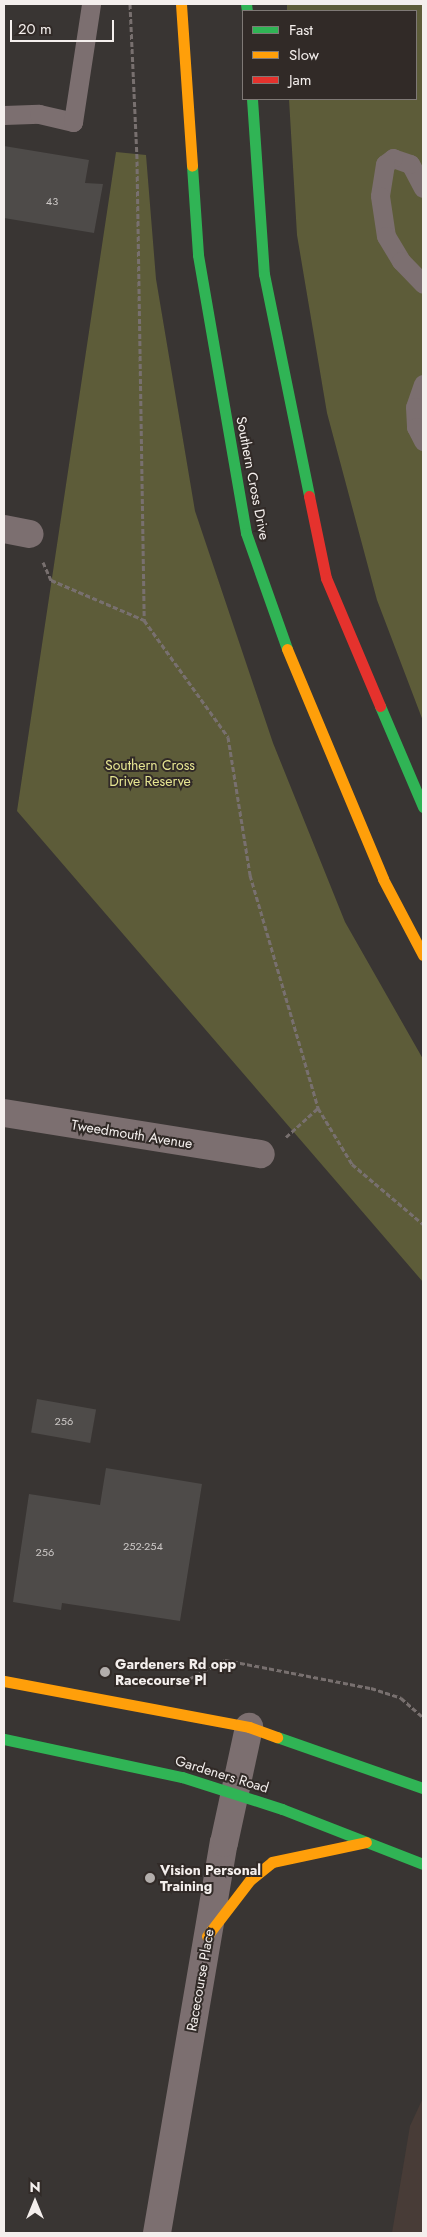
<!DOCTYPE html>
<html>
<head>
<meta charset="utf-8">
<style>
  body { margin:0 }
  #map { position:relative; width:427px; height:2237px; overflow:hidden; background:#393533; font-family:Jost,sans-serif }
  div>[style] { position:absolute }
  .built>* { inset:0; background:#483c37 }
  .green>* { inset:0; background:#5d5c39 }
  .building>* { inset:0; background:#4e4b49; transform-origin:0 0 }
  .path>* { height:3px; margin-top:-1.5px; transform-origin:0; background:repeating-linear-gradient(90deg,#78706f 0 5px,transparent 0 7.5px) }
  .lane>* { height:19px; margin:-9.5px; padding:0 9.5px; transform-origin:9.5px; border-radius:9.5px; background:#7c6f70 }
  .street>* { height:28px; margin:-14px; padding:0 14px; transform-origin:14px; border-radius:14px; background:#7c6f70 }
  .fast>* { height:11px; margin:-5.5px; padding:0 5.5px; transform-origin:5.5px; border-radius:5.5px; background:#30b455 }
  .slow>* { height:11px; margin:-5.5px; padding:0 5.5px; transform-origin:5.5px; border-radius:5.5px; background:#ff9f0a }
  .jam>* { height:11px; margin:-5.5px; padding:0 5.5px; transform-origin:5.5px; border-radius:5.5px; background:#e5322d }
  .dots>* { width:14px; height:14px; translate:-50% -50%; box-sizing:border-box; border:2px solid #312a27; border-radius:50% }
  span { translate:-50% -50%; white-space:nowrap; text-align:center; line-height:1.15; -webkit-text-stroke:4px #312a27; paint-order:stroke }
  .number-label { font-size:11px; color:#cac6c4 }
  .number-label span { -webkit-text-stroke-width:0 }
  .street-label { font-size:14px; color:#f4efed }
  .park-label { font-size:14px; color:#e6e592 }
  .poi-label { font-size:14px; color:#f4efed; font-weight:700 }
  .left { translate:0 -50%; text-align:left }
  .frame { position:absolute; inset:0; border:5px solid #f4efed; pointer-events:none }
  .legend { position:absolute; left:242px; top:10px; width:175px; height:90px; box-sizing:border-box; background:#312a27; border:1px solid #7f7976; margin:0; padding:6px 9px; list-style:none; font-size:15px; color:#f4efed }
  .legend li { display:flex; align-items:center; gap:10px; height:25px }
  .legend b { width:25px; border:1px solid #7f7976 }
  .north { position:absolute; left:10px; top:2177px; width:50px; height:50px; -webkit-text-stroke:4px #312a27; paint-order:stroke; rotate:0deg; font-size:14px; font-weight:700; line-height:20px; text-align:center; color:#f4efed }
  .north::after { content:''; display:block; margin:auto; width:18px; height:22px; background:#f4efed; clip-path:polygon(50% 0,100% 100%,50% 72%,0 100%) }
  .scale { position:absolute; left:10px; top:20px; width:104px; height:22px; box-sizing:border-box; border:2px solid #f4efed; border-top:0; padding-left:6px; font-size:15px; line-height:18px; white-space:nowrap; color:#f4efed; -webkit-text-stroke:4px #312a27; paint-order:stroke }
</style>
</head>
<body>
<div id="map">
  <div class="built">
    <div style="clip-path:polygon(423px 2098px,423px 2233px,392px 2233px,410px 2126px)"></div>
  </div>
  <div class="green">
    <div style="clip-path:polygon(287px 4px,423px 4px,423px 721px,377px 600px,327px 413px,297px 235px,289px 99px,416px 99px,416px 11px,287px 11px)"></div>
    <div style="clip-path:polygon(116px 152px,146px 155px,156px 279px,195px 511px,273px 743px,345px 922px,423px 1059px,423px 1282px,17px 811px)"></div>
  </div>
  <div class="building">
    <div style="clip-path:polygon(4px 146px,89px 160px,85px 183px,103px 184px,94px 233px,4px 218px)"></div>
    <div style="left:37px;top:1399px;width:60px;height:34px;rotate:10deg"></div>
    <div style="clip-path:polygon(106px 1468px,202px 1484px,180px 1621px,62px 1603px,61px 1610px,13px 1602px,29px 1494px,100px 1505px)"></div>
  </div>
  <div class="path">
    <div style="left:130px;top:4px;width:157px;rotate:87.4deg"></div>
    <div style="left:137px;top:161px;width:459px;rotate:89.1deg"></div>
    <div style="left:43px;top:562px;width:20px;rotate:66deg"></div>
    <div style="left:51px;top:580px;width:101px;rotate:23.3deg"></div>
    <div style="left:144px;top:620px;width:144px;rotate:54.3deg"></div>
    <div style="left:228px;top:737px;width:140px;rotate:80.9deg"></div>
    <div style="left:250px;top:875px;width:243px;rotate:73.7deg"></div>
    <div style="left:318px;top:1108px;width:66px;rotate:58.7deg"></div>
    <div style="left:352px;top:1164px;width:93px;rotate:40.2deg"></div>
    <div style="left:286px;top:1137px;width:43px;rotate:-42.2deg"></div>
    <div style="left:183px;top:1682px;width:47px;rotate:-27.6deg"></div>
    <div style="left:225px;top:1660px;width:149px;rotate:10.9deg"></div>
    <div style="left:371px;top:1688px;width:32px;rotate:18deg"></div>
    <div style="left:401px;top:1698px;width:29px;rotate:41deg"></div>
  </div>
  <div class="lane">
    <div style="left:4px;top:115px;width:35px;rotate:-2deg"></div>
    <div style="left:39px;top:114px;width:35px;rotate:13deg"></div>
    <div style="left:73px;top:122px;width:119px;rotate:-81.3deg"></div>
    <div style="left:423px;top:188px;width:27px;rotate:-118deg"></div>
    <div style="left:410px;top:164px;width:18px;rotate:-161deg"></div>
    <div style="left:393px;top:158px;width:10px;rotate:143deg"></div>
    <div style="left:385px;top:164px;width:32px;rotate:99deg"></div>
    <div style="left:380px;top:196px;width:40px;rotate:81.5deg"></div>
    <div style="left:386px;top:236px;width:29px;rotate:59deg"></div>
    <div style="left:401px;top:261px;width:32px;rotate:46deg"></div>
    <div style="left:423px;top:384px;width:24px;rotate:109deg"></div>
    <div style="left:415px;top:407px;width:20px;rotate:87deg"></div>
    <div style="left:416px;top:427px;width:16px;rotate:63deg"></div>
  </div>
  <div class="street">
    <div style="left:4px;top:529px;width:26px;rotate:11deg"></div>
    <div style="left:4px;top:1113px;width:260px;rotate:9.1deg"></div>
    <div style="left:157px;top:2233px;width:396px;rotate:-80.3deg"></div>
    <div style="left:224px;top:1843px;width:119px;rotate:-77.8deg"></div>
  </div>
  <div class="fast">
    <div style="left:246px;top:4px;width:7px;rotate:82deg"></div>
    <div style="left:252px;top:99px;width:175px;rotate:86.1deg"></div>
    <div style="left:264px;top:274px;width:227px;rotate:78.5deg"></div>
    <div style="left:192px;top:166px;width:89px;rotate:86.1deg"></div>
    <div style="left:198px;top:255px;width:282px;rotate:80.2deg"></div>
    <div style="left:246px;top:533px;width:123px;rotate:70.5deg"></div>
    <div style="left:380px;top:706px;width:110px;rotate:66.9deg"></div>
    <div style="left:277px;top:1737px;width:155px;rotate:19.3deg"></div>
    <div style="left:4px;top:1739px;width:182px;rotate:12.1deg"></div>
    <div style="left:182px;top:1777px;width:105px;rotate:17.7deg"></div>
    <div style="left:282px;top:1809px;width:151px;rotate:21.3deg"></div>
  </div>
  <div class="slow">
    <div style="left:181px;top:4px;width:162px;rotate:86.1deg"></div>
    <div style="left:287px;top:649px;width:249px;rotate:67.3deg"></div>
    <div style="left:383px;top:879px;width:86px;rotate:62.2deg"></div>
    <div style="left:4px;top:1681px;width:249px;rotate:10.6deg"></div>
    <div style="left:249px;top:1727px;width:30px;rotate:20deg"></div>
    <div style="left:207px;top:1936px;width:71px;rotate:-52.5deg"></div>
    <div style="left:250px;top:1880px;width:28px;rotate:-39deg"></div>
    <div style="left:272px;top:1862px;width:96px;rotate:-12deg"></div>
  </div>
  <div class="jam">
    <div style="left:309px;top:496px;width:84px;rotate:78.3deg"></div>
    <div style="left:326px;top:578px;width:139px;rotate:67.1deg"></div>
  </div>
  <div class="dots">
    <div style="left:105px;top:1672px;background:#b3aeac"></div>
    <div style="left:150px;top:1878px;background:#b3aeac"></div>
  </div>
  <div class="number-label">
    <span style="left:52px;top:201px">43</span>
    <span style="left:64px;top:1421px">256</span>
    <span style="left:143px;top:1546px">252-254</span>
    <span style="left:45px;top:1552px">256</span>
  </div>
  <div class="street-label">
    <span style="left:253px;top:478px;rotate:79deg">Southern Cross Drive</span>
    <span style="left:132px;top:1134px;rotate:9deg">Tweedmouth Avenue</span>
    <span style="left:222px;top:1774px;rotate:17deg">Gardeners Road</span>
    <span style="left:200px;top:1980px;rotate:-80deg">Racecourse Place</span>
  </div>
  <div class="park-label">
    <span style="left:150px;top:773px">Southern Cross<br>Drive Reserve</span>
  </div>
  <div class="poi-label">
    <span class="left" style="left:115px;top:1672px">Gardeners Rd opp<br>Racecourse Pl</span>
    <span class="left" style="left:160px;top:1878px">Vision Personal<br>Training</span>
  </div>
  <div class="frame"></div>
  <ul class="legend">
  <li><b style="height:6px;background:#30b455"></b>Fast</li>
  <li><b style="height:6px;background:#ff9f0a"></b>Slow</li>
  <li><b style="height:6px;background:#e5322d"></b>Jam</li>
  </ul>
  <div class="north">N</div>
  <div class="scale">20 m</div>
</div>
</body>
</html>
